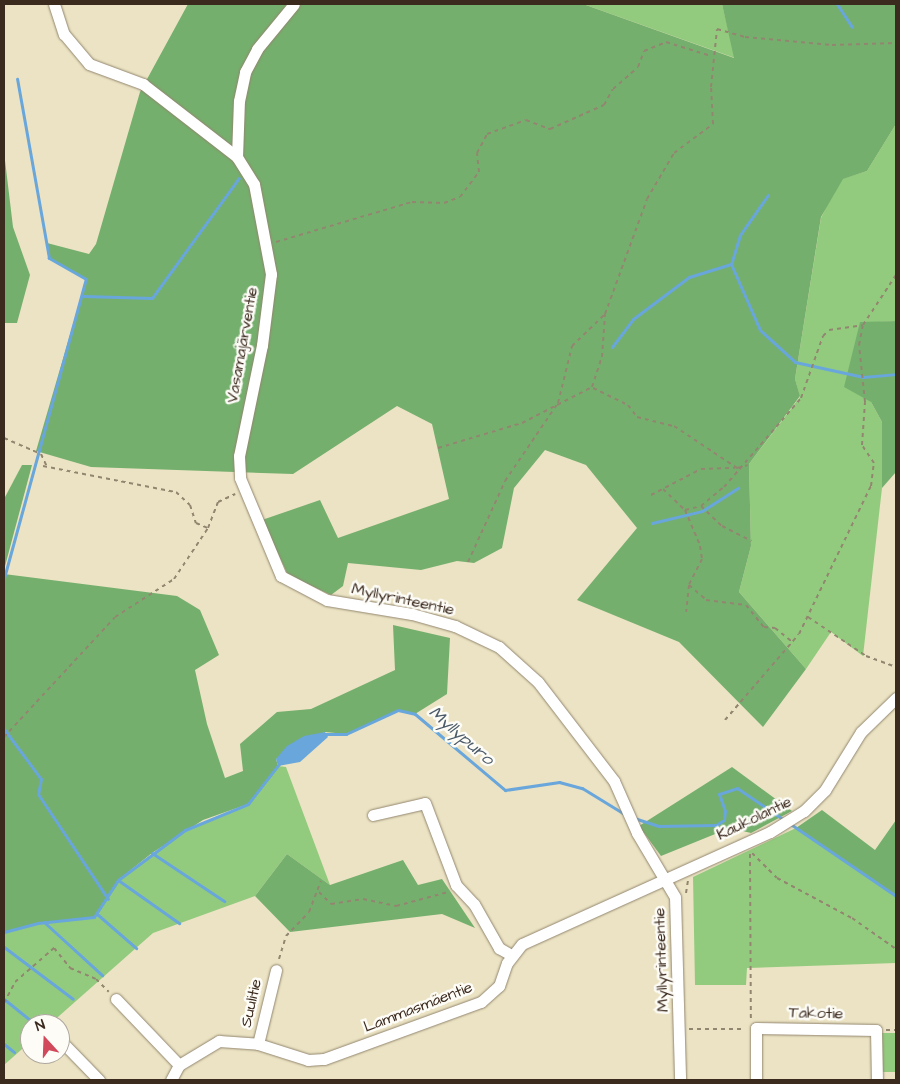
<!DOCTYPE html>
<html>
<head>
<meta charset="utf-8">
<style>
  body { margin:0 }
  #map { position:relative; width:900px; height:1084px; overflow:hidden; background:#ebe3c3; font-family:"Architects Daughter",sans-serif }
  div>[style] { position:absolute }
  .green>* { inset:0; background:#92cb7e; transform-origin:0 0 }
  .forest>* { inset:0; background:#75af6d }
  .water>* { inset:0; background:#69a6db }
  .stream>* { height:3px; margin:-1.5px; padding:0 1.5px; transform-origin:1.5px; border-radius:1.5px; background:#69a6db }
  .path>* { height:2px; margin-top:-1px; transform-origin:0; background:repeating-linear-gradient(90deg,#938670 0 4px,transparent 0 8px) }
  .roads { filter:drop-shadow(0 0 1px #938670) drop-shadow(0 0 1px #938670) }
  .minor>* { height:11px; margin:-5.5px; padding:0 5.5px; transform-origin:5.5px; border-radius:5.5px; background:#fff }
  span { translate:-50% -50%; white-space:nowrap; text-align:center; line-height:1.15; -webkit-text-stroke:5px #fdfcf7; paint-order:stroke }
  .street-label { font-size:16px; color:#3b2a1e }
  .water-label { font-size:18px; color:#4d5c6a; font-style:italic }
  .frame { position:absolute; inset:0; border:5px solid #3b2a1e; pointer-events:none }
  .north { position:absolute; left:20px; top:1014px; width:50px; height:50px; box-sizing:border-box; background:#fdfcf7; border:1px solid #afa8a0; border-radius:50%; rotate:340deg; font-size:14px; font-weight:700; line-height:20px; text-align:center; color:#3b2a1e }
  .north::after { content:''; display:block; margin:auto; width:18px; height:22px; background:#d1495b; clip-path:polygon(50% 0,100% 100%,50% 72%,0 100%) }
</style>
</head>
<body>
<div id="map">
  <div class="green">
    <div style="clip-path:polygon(583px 4px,722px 4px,735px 58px)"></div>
    <div style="clip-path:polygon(896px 124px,896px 321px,860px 323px,871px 402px,882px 422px,882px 488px,863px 656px,831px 632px,806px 669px,739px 592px,751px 546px,749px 464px,800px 397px,795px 379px,821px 218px,832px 195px,778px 199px,867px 171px)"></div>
    <div style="clip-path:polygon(278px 766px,286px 767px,330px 885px,287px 854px,255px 896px,153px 933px,50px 1024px,30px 1024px,30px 1042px,4px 1065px,4px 932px,38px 923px,94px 917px,118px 880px,185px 830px,248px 804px)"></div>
    <div style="clip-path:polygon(796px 828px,896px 896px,896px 963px,747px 968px,746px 985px,695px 985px,693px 877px)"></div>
    <div style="left:882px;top:1033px;width:14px;height:39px"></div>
  </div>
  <div class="forest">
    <div style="clip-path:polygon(188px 4px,583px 4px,734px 58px,722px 4px,896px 4px,896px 124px,867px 171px,843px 179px,821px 217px,795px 379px,800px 396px,749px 464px,751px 546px,739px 592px,806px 669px,763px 727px,679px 642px,577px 600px,637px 528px,586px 465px,545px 450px,514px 488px,502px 548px,474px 563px,457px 561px,421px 570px,348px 563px,343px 586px,331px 595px,288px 575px,262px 520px,320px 500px,338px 538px,449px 499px,432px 424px,397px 406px,293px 474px,91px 467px,36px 451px,86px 280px,49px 258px,47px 243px,89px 254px,96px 244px,140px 92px)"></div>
    <div style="clip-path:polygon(4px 152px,13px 227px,30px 275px,17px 323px,4px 323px)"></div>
    <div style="clip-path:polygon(896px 321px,896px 472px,882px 488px,882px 422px,871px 402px,844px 387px,860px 322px)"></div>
    <div style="clip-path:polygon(22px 465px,32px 465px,4px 570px,4px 499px)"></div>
    <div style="clip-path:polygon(4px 574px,177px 596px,200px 610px,219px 655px,195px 670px,207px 724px,225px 778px,243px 771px,240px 744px,277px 712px,311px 709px,395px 670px,393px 625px,450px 638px,447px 694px,415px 714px,398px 710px,346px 734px,325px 732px,276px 759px,278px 766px,248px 804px,203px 820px,152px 853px,118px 880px,94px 917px,38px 923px,4px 932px)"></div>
    <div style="clip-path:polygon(732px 767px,792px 811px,751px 833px,730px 828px,661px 856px,639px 826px)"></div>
    <div style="clip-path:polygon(822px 810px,875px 850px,896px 820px,896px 896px,796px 828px)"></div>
    <div style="clip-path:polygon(287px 854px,330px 885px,403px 860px,418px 885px,442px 879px,475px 928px,442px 914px,290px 932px,255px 896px)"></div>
  </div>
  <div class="water">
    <div style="clip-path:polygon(325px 732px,328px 737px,300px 762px,278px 766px,276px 759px,287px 746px,304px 736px)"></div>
  </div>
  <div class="stream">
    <div style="left:837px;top:4px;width:27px;rotate:57deg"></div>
    <div style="left:768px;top:195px;width:49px;rotate:125deg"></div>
    <div style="left:740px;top:235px;width:30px;rotate:107deg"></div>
    <div style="left:731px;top:264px;width:72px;rotate:66.3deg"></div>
    <div style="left:760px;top:330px;width:47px;rotate:42.4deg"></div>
    <div style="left:795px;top:362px;width:70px;rotate:12.4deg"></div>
    <div style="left:863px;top:377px;width:33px;rotate:-5deg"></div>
    <div style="left:84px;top:296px;width:68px;rotate:1.7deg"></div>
    <div style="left:152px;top:298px;width:148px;rotate:-54.1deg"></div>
    <div style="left:612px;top:347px;width:35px;rotate:-53deg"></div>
    <div style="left:633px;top:319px;width:70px;rotate:-36.9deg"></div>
    <div style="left:689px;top:277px;width:44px;rotate:-17.2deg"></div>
    <div style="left:652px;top:523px;width:51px;rotate:-13.5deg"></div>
    <div style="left:702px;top:511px;width:43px;rotate:-32.6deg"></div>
    <div style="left:4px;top:578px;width:310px;rotate:-74.7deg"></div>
    <div style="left:86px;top:279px;width:43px;rotate:-150.4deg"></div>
    <div style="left:49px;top:258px;width:182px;rotate:-100.1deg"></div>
    <div style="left:4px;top:729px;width:62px;rotate:53.5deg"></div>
    <div style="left:41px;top:779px;width:15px;rotate:101deg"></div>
    <div style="left:38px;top:794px;width:126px;rotate:56.3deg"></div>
    <div style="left:325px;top:734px;width:21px"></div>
    <div style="left:346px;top:734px;width:57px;rotate:-24.8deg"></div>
    <div style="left:398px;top:710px;width:17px;rotate:13deg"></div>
    <div style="left:415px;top:714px;width:118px;rotate:40.2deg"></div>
    <div style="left:505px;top:790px;width:55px;rotate:-8.4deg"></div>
    <div style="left:559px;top:782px;width:24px;rotate:15deg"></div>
    <div style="left:582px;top:788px;width:52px;rotate:31.5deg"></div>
    <div style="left:634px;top:818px;width:25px;rotate:18deg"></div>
    <div style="left:658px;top:826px;width:58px;rotate:-1deg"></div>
    <div style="left:716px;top:825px;width:9px;rotate:-32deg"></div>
    <div style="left:724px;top:820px;width:9px;rotate:-84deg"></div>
    <div style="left:725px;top:811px;width:18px;rotate:-109deg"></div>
    <div style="left:719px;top:794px;width:19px;rotate:-18deg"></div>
    <div style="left:737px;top:788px;width:57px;rotate:34.2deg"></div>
    <div style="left:789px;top:823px;width:130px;rotate:34.3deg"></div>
    <div style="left:152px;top:853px;width:87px;rotate:33.7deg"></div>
    <div style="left:118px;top:880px;width:75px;rotate:35.2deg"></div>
    <div style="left:97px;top:914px;width:52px;rotate:41.1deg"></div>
    <div style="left:44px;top:922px;width:79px;rotate:42.4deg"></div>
    <div style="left:4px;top:932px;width:35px;rotate:-15deg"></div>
    <div style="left:38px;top:923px;width:56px;rotate:-6.1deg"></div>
    <div style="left:94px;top:917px;width:44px;rotate:-57deg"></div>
    <div style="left:118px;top:880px;width:84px;rotate:-36.7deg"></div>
    <div style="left:185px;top:830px;width:68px;rotate:-22.4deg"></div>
    <div style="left:248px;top:804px;width:51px;rotate:-52.2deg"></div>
    <div style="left:4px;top:947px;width:86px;rotate:37deg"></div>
    <div style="left:4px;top:999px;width:40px;rotate:39deg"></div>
    <div style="left:4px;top:1044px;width:13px;rotate:39deg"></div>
  </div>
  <div class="path">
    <div style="left:276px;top:242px;width:142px;rotate:-16.4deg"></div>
    <div style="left:412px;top:202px;width:32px;rotate:2deg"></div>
    <div style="left:444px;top:203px;width:17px;rotate:-21deg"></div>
    <div style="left:460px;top:197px;width:31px;rotate:-53deg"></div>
    <div style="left:479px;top:172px;width:19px;rotate:-96deg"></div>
    <div style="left:477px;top:153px;width:21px;rotate:-62deg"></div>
    <div style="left:487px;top:134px;width:41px;rotate:-19.7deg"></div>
    <div style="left:526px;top:120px;width:26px;rotate:21deg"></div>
    <div style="left:550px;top:129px;width:59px;rotate:-24deg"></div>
    <div style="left:604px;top:105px;width:18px;rotate:-61deg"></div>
    <div style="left:613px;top:89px;width:33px;rotate:-41deg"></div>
    <div style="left:638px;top:67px;width:17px;rotate:-69deg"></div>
    <div style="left:644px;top:51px;width:24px;rotate:-22deg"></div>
    <div style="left:666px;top:42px;width:47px;rotate:17.3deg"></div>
    <div style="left:593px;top:388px;width:39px;rotate:26deg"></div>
    <div style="left:628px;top:405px;width:15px;rotate:53deg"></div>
    <div style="left:637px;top:417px;width:38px;rotate:14deg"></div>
    <div style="left:674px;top:426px;width:76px;rotate:33.7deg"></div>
    <div style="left:737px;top:468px;width:11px;rotate:-15deg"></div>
    <div style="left:4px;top:438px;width:40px;rotate:23.4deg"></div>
    <div style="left:41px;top:454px;width:14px;rotate:65deg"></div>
    <div style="left:438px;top:448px;width:88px;rotate:-16.6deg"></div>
    <div style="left:522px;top:423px;width:79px;rotate:-27.2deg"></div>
    <div style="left:592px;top:387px;width:32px;rotate:-72deg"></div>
    <div style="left:602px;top:357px;width:43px;rotate:-86deg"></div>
    <div style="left:605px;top:314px;width:122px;rotate:-69.9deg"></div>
    <div style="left:647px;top:199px;width:53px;rotate:-59.6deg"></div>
    <div style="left:674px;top:153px;width:49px;rotate:-36.6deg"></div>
    <div style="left:713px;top:124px;width:37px;rotate:-93deg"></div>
    <div style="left:711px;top:87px;width:58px;rotate:-84.1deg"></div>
    <div style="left:717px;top:29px;width:29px;rotate:16deg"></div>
    <div style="left:745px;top:37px;width:87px;rotate:5.3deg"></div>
    <div style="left:832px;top:45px;width:64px;rotate:-1.8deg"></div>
    <div style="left:43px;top:466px;width:136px;rotate:11.1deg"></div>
    <div style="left:176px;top:492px;width:19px;rotate:43deg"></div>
    <div style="left:190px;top:505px;width:19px;rotate:72deg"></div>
    <div style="left:196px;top:523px;width:13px;rotate:23deg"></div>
    <div style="left:663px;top:489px;width:30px;rotate:44deg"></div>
    <div style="left:685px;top:510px;width:39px;rotate:67deg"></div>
    <div style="left:700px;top:546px;width:13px;rotate:81deg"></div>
    <div style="left:702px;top:559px;width:29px;rotate:117deg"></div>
    <div style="left:689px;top:585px;width:27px;rotate:96deg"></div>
    <div style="left:651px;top:495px;width:56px;rotate:-27.5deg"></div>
    <div style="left:701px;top:469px;width:34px;rotate:-2deg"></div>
    <div style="left:701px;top:506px;width:29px;rotate:44deg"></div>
    <div style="left:722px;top:526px;width:33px;rotate:27deg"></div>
    <div style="left:685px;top:510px;width:16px;rotate:-14deg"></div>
    <div style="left:701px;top:506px;width:30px;rotate:-40deg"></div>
    <div style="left:724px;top:487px;width:118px;rotate:-49.1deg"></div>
    <div style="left:801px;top:398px;width:66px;rotate:-70.5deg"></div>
    <div style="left:823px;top:336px;width:8px;rotate:-45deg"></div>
    <div style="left:829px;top:330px;width:34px;rotate:-8deg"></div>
    <div style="left:468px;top:562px;width:89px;rotate:-65.4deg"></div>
    <div style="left:505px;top:481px;width:94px;rotate:-55.8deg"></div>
    <div style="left:558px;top:403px;width:59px;rotate:-76.2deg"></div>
    <div style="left:572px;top:346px;width:46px;rotate:-44.1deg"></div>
    <div style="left:689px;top:585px;width:23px;rotate:41deg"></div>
    <div style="left:706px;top:600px;width:40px;rotate:7.1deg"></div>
    <div style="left:746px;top:605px;width:28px;rotate:51deg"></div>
    <div style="left:764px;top:627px;width:11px;rotate:5deg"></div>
    <div style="left:775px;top:628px;width:22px;rotate:39deg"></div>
    <div style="left:808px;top:617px;width:70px;rotate:33.9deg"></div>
    <div style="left:866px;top:656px;width:32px;rotate:20deg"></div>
    <div style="left:725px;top:720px;width:113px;rotate:-49.3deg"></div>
    <div style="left:799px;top:634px;width:165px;rotate:-64.1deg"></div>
    <div style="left:871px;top:486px;width:23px;rotate:-83deg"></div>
    <div style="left:874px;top:463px;width:22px;rotate:-124deg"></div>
    <div style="left:862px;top:445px;width:43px;rotate:-86deg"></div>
    <div style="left:865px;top:402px;width:57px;rotate:-96deg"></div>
    <div style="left:859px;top:345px;width:20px;rotate:-79deg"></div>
    <div style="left:863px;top:325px;width:60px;rotate:-56.6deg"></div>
    <div style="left:4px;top:737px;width:163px;rotate:-47.2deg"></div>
    <div style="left:115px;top:617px;width:70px;rotate:-32.8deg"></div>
    <div style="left:174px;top:579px;width:61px;rotate:-56.3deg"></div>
    <div style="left:208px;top:528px;width:28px;rotate:-69deg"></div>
    <div style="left:218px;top:502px;width:19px;rotate:-25deg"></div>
    <div style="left:752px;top:853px;width:35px;rotate:45deg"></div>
    <div style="left:777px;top:878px;width:85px;rotate:28.1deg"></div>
    <div style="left:852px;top:918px;width:54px;rotate:35.2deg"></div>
    <div style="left:750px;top:854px;width:165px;rotate:89.7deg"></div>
    <div style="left:319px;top:892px;width:17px;rotate:45deg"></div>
    <div style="left:331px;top:904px;width:32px;rotate:-9deg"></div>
    <div style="left:363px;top:899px;width:34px;rotate:12deg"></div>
    <div style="left:396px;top:906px;width:54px;rotate:-15.1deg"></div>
    <div style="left:686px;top:893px;width:13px;rotate:-81deg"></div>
    <div style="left:279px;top:959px;width:24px;rotate:-73deg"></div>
    <div style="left:286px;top:936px;width:33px;rotate:-46deg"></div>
    <div style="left:309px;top:912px;width:33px;rotate:-69deg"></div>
    <div style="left:4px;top:1003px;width:24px;rotate:-62deg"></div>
    <div style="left:15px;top:982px;width:52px;rotate:-41.1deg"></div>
    <div style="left:54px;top:948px;width:26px;rotate:51deg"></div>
    <div style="left:70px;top:968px;width:28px;rotate:23deg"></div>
    <div style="left:96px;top:979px;width:18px;rotate:45deg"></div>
    <div style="left:689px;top:1029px;width:55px"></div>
    <div style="left:886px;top:1030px;width:10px"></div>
  </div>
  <div class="roads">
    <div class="minor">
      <div style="left:54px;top:4px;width:32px;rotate:72deg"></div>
      <div style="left:64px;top:34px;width:39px;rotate:50deg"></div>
      <div style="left:89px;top:64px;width:58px;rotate:20.3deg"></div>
      <div style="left:143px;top:84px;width:119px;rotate:37.8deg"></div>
      <div style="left:237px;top:157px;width:32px;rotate:58deg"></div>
      <div style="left:254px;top:184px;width:92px;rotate:79.3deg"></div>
      <div style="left:271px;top:274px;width:72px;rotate:97.2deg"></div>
      <div style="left:262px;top:345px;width:113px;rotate:101.7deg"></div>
      <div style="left:239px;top:456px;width:22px;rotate:87deg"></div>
      <div style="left:240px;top:478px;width:106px;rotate:67.3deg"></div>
      <div style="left:281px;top:576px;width:52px;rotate:27.6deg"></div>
      <div style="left:327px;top:600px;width:86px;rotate:9.4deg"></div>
      <div style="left:412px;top:614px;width:45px;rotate:15.6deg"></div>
      <div style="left:455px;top:626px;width:49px;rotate:25.5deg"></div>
      <div style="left:499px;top:647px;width:52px;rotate:41.9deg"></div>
      <div style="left:538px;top:682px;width:125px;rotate:52.5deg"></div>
      <div style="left:614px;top:781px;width:57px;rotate:66.1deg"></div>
      <div style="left:637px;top:833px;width:74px;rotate:59.3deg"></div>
      <div style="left:675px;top:897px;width:183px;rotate:88.4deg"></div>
      <div style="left:237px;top:157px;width:56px;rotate:-88deg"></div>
      <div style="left:239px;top:101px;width:30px;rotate:-78deg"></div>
      <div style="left:245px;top:72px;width:26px;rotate:-62deg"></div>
      <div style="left:257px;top:49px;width:58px;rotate:-50.6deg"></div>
      <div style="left:373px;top:815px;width:53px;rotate:-13deg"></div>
      <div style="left:425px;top:803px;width:88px;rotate:69.3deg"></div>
      <div style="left:456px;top:885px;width:26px;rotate:47deg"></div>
      <div style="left:474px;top:904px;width:51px;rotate:60.4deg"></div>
      <div style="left:499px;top:948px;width:14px;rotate:30deg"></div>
      <div style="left:116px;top:999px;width:91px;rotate:46.3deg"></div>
      <div style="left:63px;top:1043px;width:52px;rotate:45.8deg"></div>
      <div style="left:258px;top:1044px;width:76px;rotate:-76.3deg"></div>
      <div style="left:171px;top:1080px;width:17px;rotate:-62deg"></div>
      <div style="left:179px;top:1065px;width:47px;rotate:-31deg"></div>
      <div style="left:219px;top:1041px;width:39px;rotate:4deg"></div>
      <div style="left:258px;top:1044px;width:52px;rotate:17.7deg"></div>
      <div style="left:308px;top:1060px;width:16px;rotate:-4deg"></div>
      <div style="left:324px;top:1059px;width:167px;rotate:-20deg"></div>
      <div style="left:481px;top:1002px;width:24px;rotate:-42deg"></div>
      <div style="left:499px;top:986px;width:24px;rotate:-71deg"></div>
      <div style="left:507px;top:963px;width:24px;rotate:-52deg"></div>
      <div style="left:522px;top:944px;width:272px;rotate:-24.3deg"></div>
      <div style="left:770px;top:832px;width:40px;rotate:-32deg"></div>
      <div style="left:804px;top:811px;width:30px;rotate:-45deg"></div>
      <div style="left:825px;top:790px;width:68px;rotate:-58.2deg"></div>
      <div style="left:861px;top:732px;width:49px;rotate:-44.2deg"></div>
      <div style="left:756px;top:1080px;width:52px;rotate:-90deg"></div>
      <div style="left:756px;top:1028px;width:120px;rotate:1deg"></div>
      <div style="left:876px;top:1030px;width:50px;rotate:88.9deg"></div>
    </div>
  </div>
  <div class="street-label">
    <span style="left:242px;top:345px;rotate:-80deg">Vasamajärventie</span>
    <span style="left:403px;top:599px;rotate:12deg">Myllyrinteentie</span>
    <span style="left:754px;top:818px;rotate:-26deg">Kaukolantie</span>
    <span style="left:661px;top:960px;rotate:-92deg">Myllyrinteentie</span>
    <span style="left:251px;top:1003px;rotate:-77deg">Suulitie</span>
    <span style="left:418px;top:1007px;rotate:-21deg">Lammasmäentie</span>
    <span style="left:816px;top:1013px;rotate:1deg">Takotie</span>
  </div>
  <div class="water-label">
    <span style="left:461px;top:736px;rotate:41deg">Myllypuro</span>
  </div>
  <div class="frame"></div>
  <div class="north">N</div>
</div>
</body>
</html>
